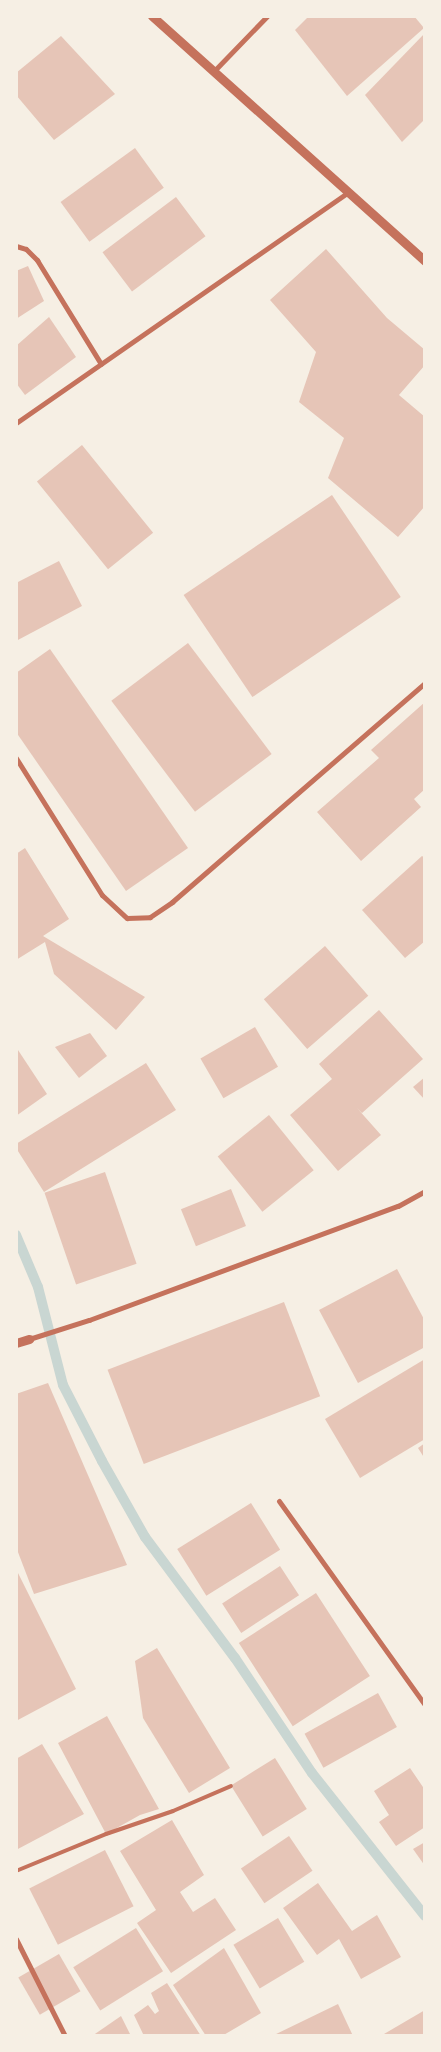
<!DOCTYPE html>
<html>
<head>
<meta charset="utf-8">
<style>
  body { margin:0 }
  #map { position:relative; width:441px; height:2052px; overflow:hidden; background:#f6efe4; font-family:Lato,sans-serif }
  div>[style] { position:absolute }
  .stream>* { height:10px; margin:-5px; padding:0 5px; transform-origin:5px; border-radius:5px; background:#c9d6d2 }
  .building>* { inset:0; background:#e6c5b7; transform-origin:0 0 }
  .service>* { height:4px; margin:-2px; padding:0 2px; transform-origin:2px; border-radius:2px; background:#c5725c }
  .minor>* { height:5px; margin:-2.5px; padding:0 2.5px; transform-origin:2.5px; border-radius:2.5px; background:#c5725c }
  .tertiary>* { height:9px; margin:-4.5px; padding:0 4.5px; transform-origin:4.5px; border-radius:4.5px; background:#c5725c }
  span { translate:-50% -50%; white-space:nowrap; text-align:center; line-height:1.15; -webkit-text-stroke:4.5px #f6efe4; paint-order:stroke }
  .frame { position:absolute; inset:0; border:18px solid #f6efe4; pointer-events:none }
</style>
</head>
<body>
<div id="map">
  <div class="stream">
    <div style="left:16px;top:1235px;width:56px;rotate:67.1deg"></div>
    <div style="left:38px;top:1287px;width:101px;rotate:75.7deg"></div>
    <div style="left:63px;top:1385px;width:85px;rotate:62.8deg"></div>
    <div style="left:102px;top:1461px;width:87px;rotate:60.5deg"></div>
    <div style="left:145px;top:1537px;width:151px;rotate:53.4deg"></div>
    <div style="left:235px;top:1658px;width:138px;rotate:56.2deg"></div>
    <div style="left:312px;top:1773px;width:182px;rotate:51.7deg"></div>
  </div>
  <div class="building">
    <div style="clip-path:polygon(309px 16px,414px 16px,424px 28px,347px 96px,295px 30px)"></div>
    <div style="clip-path:polygon(425px 33px,425px 119px,402px 142px,365px 95px)"></div>
    <div style="clip-path:polygon(61px 36px,115px 94px,54px 140px,16px 95px,16px 73px)"></div>
    <div style="left:135px;top:148px;width:49px;height:92px;rotate:54deg"></div>
    <div style="left:176px;top:197px;width:49px;height:92px;rotate:53deg"></div>
    <div style="clip-path:polygon(326px 249px,387px 318px,425px 350px,425px 365px,399px 395px,425px 417px,425px 506px,398px 537px,328px 478px,344px 438px,299px 402px,316px 352px,270px 300px)"></div>
    <div style="clip-path:polygon(28px 266px,44px 301px,16px 319px,16px 271px)"></div>
    <div style="clip-path:polygon(49px 317px,76px 357px,25px 395px,16px 383px,16px 346px)"></div>
    <div style="left:82px;top:445px;width:113px;height:58px;rotate:51deg"></div>
    <div style="left:332px;top:495px;width:123px;height:179px;rotate:56deg"></div>
    <div style="clip-path:polygon(59px 561px,82px 606px,16px 641px,16px 583px)"></div>
    <div style="left:188px;top:643px;width:139px;height:96px;rotate:53deg"></div>
    <div style="clip-path:polygon(50px 649px,188px 848px,126px 891px,16px 732px,16px 673px)"></div>
    <div style="clip-path:polygon(425px 702px,425px 789px,414px 799px,421px 807px,361px 861px,317px 812px,379px 758px,371px 750px)"></div>
    <div style="clip-path:polygon(25px 848px,69px 919px,43px 936px,145px 997px,116px 1030px,54px 974px,45px 942px,16px 960px,16px 854px)"></div>
    <div style="clip-path:polygon(422px 856px,425px 858px,425px 941px,405px 958px,362px 910px)"></div>
    <div style="left:325px;top:946px;width:66px;height:81px;rotate:49deg"></div>
    <div style="clip-path:polygon(379px 1010px,423px 1059px,362px 1113px,357px 1108px,381px 1135px,338px 1171px,290px 1115px,332px 1079px,319px 1064px)"></div>
    <div style="left:255px;top:1027px;width:46px;height:63px;rotate:60deg"></div>
    <div style="clip-path:polygon(90px 1033px,107px 1056px,79px 1078px,55px 1047px)"></div>
    <div style="clip-path:polygon(16px 1047px,47px 1094px,16px 1116px)"></div>
    <div style="clip-path:polygon(146px 1063px,176px 1110px,44px 1192px,16px 1148px,16px 1144px)"></div>
    <div style="clip-path:polygon(425px 1077px,425px 1100px,413px 1087px)"></div>
    <div style="left:269px;top:1115px;width:71px;height:66px;rotate:51deg"></div>
    <div style="left:105px;top:1172px;width:97px;height:64px;rotate:71deg"></div>
    <div style="left:231px;top:1189px;width:40px;height:54px;rotate:68deg"></div>
    <div style="clip-path:polygon(397px 1269px,425px 1321px,425px 1347px,358px 1383px,319px 1310px)"></div>
    <div style="left:284px;top:1302px;width:101px;height:189px;rotate:69deg"></div>
    <div style="clip-path:polygon(425px 1359px,425px 1439px,360px 1478px,325px 1419px)"></div>
    <div style="clip-path:polygon(48px 1383px,127px 1565px,34px 1594px,16px 1547px,16px 1394px)"></div>
    <div style="clip-path:polygon(425px 1443px,425px 1459px,418px 1448px)"></div>
    <div style="left:251px;top:1503px;width:55px;height:87px;rotate:58deg"></div>
    <div style="left:280px;top:1566px;width:35px;height:69px;rotate:57deg"></div>
    <div style="clip-path:polygon(16px 1569px,76px 1689px,16px 1721px)"></div>
    <div style="left:316px;top:1593px;width:99px;height:92px;rotate:57deg"></div>
    <div style="clip-path:polygon(157px 1648px,230px 1768px,189px 1793px,143px 1718px,135px 1661px)"></div>
    <div style="left:378px;top:1693px;width:39px;height:84px;rotate:61deg"></div>
    <div style="clip-path:polygon(107px 1716px,159px 1809px,140px 1815px,106px 1834px,58px 1743px)"></div>
    <div style="clip-path:polygon(42px 1744px,84px 1814px,16px 1850px,16px 1759px)"></div>
    <div style="left:275px;top:1758px;width:60px;height:52px;rotate:58deg"></div>
    <div style="clip-path:polygon(410px 1768px,425px 1790px,425px 1827px,396px 1846px,379px 1822px,389px 1815px,374px 1791px)"></div>
    <div style="clip-path:polygon(172px 1820px,204px 1875px,180px 1892px,193px 1912px,215px 1898px,236px 1930px,171px 1973px,137px 1923px,156px 1910px,120px 1851px)"></div>
    <div style="left:289px;top:1836px;width:42px;height:58px;rotate:56deg"></div>
    <div style="clip-path:polygon(425px 1842px,425px 1866px,413px 1849px)"></div>
    <div style="left:105px;top:1850px;width:63px;height:85px;rotate:63deg"></div>
    <div style="clip-path:polygon(318px 1883px,352px 1931px,377px 1915px,401px 1957px,361px 1979px,339px 1939px,317px 1955px,283px 1908px)"></div>
    <div style="left:278px;top:1918px;width:51px;height:52px;rotate:59deg"></div>
    <div style="left:136px;top:1928px;width:51px;height:74px;rotate:58deg"></div>
    <div style="clip-path:polygon(224px 1948px,261px 2013px,222px 2036px,206px 2036px,173px 1985px)"></div>
    <div style="left:59px;top:1954px;width:43px;height:47px;rotate:60deg"></div>
    <div style="clip-path:polygon(167px 1983px,201px 2036px,144px 2036px,134px 2015px,148px 2005px,155px 2014px,159px 2011px,151px 1993px)"></div>
    <div style="clip-path:polygon(338px 2004px,353px 2036px,272px 2036px)"></div>
    <div style="clip-path:polygon(425px 2010px,425px 2036px,385px 2036px,384px 2034px)"></div>
    <div style="clip-path:polygon(121px 2016px,131px 2036px,92px 2036px)"></div>
  </div>
  <div class="service">
    <div style="left:16px;top:1871px;width:97px;rotate:-22.3deg"></div>
    <div style="left:106px;top:1834px;width:71px;rotate:-18.9deg"></div>
    <div style="left:173px;top:1811px;width:63px;rotate:-23.3deg"></div>
  </div>
  <div class="minor">
    <div style="left:213px;top:72px;width:78px;rotate:-46deg"></div>
    <div style="left:16px;top:246px;width:10px;rotate:17deg"></div>
    <div style="left:26px;top:249px;width:16px;rotate:45deg"></div>
    <div style="left:37px;top:260px;width:122px;rotate:58.4deg"></div>
    <div style="left:16px;top:423px;width:404px;rotate:-34.8deg"></div>
    <div style="left:16px;top:758px;width:162px;rotate:57.9deg"></div>
    <div style="left:102px;top:895px;width:34px;rotate:43deg"></div>
    <div style="left:127px;top:918px;width:23px;rotate:-2deg"></div>
    <div style="left:150px;top:917px;width:27px;rotate:-34deg"></div>
    <div style="left:172px;top:902px;width:335px;rotate:-40.9deg"></div>
    <div style="left:29px;top:1339px;width:63px;rotate:-17.6deg"></div>
    <div style="left:89px;top:1320px;width:329px;rotate:-20.3deg"></div>
    <div style="left:398px;top:1206px;width:31px;rotate:-29deg"></div>
    <div style="left:279px;top:1501px;width:251px;rotate:54.4deg"></div>
    <div style="left:16px;top:1939px;width:109px;rotate:63.2deg"></div>
  </div>
  <div class="tertiary">
    <div style="left:152px;top:16px;width:367px;rotate:41.9deg"></div>
    <div style="left:16px;top:1343px;width:14px;rotate:-17deg"></div>
  </div>
  <div class="frame"></div>
</div>
</body>
</html>
